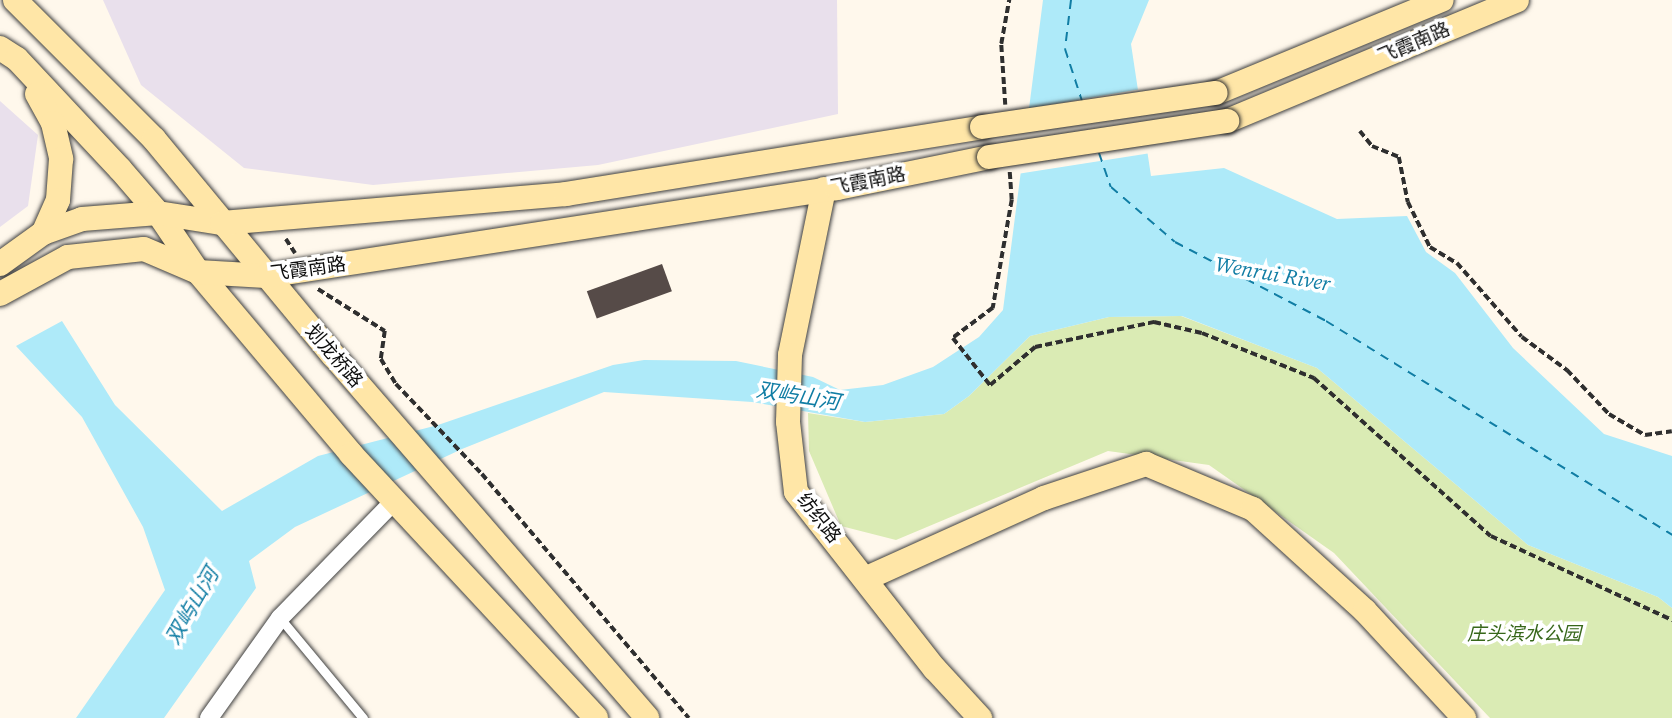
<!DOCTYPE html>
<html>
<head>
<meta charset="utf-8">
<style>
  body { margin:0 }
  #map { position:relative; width:1672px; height:718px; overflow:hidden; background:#fff8ec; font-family:"Source Serif 4","Noto Sans SC",serif }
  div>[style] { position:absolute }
  .industrial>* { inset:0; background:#e9e0ec }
  .green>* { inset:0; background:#daebb4 }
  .water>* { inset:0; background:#aeeaf9 }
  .pier>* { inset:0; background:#fff8ec }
  .ferry>* { height:2px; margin-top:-1px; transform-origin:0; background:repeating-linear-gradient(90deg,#107da4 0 9px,transparent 0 16px) }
  .building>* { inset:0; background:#564b48; transform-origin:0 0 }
  .path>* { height:3.5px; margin-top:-1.75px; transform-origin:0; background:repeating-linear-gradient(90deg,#2f2f2f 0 7px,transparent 0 10.5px) }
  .roads { filter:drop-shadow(0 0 2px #404040) drop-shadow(0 0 2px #404040) }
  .lane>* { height:9px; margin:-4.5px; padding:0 4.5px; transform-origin:4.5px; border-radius:4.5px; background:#fff }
  .street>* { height:18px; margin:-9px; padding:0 9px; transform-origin:9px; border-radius:9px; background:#fff }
  .secondary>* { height:24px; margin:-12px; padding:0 12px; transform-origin:12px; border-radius:12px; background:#ffe6a7 }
  .bridges { filter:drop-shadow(0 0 2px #2f2f2f) drop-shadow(0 0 2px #2f2f2f) }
  .secondary-bridge>* { height:24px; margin:-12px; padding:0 12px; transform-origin:12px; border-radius:12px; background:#ffe6a7 }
  span { translate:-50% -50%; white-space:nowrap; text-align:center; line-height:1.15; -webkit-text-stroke:7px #fff; paint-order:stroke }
  .street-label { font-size:19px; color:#0d0d0d }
  .park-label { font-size:19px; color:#37671a; font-style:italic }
  .water-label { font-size:21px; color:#107da4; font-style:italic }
</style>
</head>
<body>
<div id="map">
  <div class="industrial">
    <div style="clip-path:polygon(103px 0,837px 0,838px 114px,598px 165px,373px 185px,244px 168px,141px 85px)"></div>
    <div style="clip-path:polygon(0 101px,38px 135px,28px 206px,0 227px)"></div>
  </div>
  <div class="green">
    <div style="clip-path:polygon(1181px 316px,1317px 368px,1528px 545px,1658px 597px,1672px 608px,1672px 718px,1490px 718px,1334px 553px,1209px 465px,1108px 451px,896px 540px,841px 526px,809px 451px,808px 413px,865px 422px,944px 414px,969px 396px,1030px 336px,1109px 317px)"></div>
  </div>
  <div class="water">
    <div style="clip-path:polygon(1043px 0,1149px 0,1131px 44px,1151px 176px,1224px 168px,1337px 219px,1407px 216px,1426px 252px,1455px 273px,1513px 348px,1604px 434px,1672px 456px,1672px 608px,1658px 597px,1528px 545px,1317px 368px,1182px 316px,1109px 317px,1030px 336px,969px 396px,944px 414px,865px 422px,752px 402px,604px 392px,462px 449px,295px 527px,249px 561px,256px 588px,164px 718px,76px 718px,165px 590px,143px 527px,82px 417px,16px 346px,62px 321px,115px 405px,222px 511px,318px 456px,438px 425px,613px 365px,644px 360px,736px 361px,813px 377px,840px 390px,883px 385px,933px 367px,979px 337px,1003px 310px)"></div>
  </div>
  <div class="pier">
    <div style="clip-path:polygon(1141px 89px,1151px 153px,1017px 174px,1025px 109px)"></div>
  </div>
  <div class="ferry">
    <div style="left:1071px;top:0;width:49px;rotate:97deg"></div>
    <div style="left:1065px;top:49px;width:55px;rotate:71.9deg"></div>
    <div style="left:1099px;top:153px;width:36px;rotate:71deg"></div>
    <div style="left:1111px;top:187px;width:84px;rotate:40.7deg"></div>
    <div style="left:1175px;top:242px;width:170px;rotate:27.6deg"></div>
    <div style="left:1326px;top:321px;width:407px;rotate:31.7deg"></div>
  </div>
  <div class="building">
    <div style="left:662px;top:264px;width:29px;height:80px;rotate:70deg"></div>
  </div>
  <div class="path">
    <div style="left:1005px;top:105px;width:61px;rotate:-93.8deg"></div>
    <div style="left:1001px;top:44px;width:45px;rotate:-79.7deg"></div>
    <div style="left:1360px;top:131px;width:19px;rotate:51deg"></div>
    <div style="left:1372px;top:146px;width:29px;rotate:22deg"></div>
    <div style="left:1399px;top:157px;width:46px;rotate:78.7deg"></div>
    <div style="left:1408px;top:202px;width:50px;rotate:63.9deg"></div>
    <div style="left:1430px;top:247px;width:31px;rotate:31deg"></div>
    <div style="left:1457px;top:263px;width:98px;rotate:48.7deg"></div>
    <div style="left:1522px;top:337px;width:56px;rotate:36.3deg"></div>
    <div style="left:1567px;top:370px;width:61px;rotate:46.3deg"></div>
    <div style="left:1609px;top:414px;width:42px;rotate:30.3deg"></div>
    <div style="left:1645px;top:435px;width:27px;rotate:-8deg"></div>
    <div style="left:1010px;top:172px;width:28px;rotate:86deg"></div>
    <div style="left:1012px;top:200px;width:110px;rotate:100deg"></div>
    <div style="left:993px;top:308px;width:50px;rotate:143.1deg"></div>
    <div style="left:953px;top:338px;width:60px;rotate:51.8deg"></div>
    <div style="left:990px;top:385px;width:59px;rotate:-40.2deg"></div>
    <div style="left:1035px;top:347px;width:122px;rotate:-11.9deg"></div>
    <div style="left:1154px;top:322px;width:49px;rotate:12.9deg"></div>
    <div style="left:1202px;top:333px;width:121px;rotate:21.9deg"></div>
    <div style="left:1314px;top:378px;width:237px;rotate:41.8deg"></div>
    <div style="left:1491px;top:536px;width:200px;rotate:24.9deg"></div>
    <div style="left:286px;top:239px;width:17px;rotate:57deg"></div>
    <div style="left:318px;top:289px;width:79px;rotate:32.1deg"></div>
    <div style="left:385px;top:331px;width:28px;rotate:98deg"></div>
    <div style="left:381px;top:359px;width:29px;rotate:59deg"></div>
    <div style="left:396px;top:384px;width:124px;rotate:46.3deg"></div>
    <div style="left:482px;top:474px;width:320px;rotate:49.7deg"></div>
  </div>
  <div class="roads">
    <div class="lane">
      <div style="left:280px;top:618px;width:130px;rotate:50.3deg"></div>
    </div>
    <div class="street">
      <div style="left:209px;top:718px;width:123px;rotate:-54.6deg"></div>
      <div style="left:280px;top:618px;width:163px;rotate:-45.7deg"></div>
    </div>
    <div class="secondary">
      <div style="left:15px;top:0;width:197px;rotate:45deg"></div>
      <div style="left:154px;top:139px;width:281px;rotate:50.4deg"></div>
      <div style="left:333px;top:355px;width:480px;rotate:49.1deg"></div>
      <div style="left:0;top:48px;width:20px;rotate:33deg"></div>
      <div style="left:17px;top:59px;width:151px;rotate:46.9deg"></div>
      <div style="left:120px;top:169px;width:58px;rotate:49.2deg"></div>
      <div style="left:158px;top:213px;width:71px;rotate:55.9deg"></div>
      <div style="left:198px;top:272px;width:238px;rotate:49.9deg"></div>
      <div style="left:351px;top:454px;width:360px;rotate:47.1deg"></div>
      <div style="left:1216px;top:93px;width:244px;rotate:-22.4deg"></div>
      <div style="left:37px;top:94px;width:33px;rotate:61deg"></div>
      <div style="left:53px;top:123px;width:37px;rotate:77deg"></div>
      <div style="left:61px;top:159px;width:41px;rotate:94.2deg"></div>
      <div style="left:58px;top:200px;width:36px;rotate:114deg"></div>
      <div style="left:1227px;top:121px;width:314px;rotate:-22.6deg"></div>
      <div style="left:824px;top:189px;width:169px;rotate:101.6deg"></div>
      <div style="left:790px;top:355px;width:67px;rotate:91.7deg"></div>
      <div style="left:788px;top:422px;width:70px;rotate:83.5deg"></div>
      <div style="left:796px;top:492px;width:225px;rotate:51.9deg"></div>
      <div style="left:935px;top:669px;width:67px;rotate:47.4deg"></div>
      <div style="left:0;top:264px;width:53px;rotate:-35.8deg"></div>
      <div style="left:43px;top:233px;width:41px;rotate:-19.7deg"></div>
      <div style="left:82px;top:219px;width:76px;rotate:-4.5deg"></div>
      <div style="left:158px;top:213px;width:65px;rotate:8.9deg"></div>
      <div style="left:222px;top:223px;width:345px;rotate:-4.8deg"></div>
      <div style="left:566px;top:194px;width:421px;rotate:-9.1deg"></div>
      <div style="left:0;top:294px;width:77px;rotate:-28.6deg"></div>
      <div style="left:68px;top:257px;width:76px;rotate:-6deg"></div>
      <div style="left:144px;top:249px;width:59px;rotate:23.1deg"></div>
      <div style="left:198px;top:272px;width:68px;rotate:3.4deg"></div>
      <div style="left:266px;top:276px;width:578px;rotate:-8.76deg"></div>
      <div style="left:837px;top:188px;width:155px;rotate:-11.5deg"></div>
      <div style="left:867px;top:578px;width:194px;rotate:-24.3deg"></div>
      <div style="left:1044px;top:498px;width:108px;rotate:-18.4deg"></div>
      <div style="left:1146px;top:464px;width:116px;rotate:22.8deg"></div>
      <div style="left:1253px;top:509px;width:151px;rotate:42.3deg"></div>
      <div style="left:1365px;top:611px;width:146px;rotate:47.2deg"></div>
    </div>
  </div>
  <div class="bridges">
    <div class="secondary-bridge">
      <div style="left:982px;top:127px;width:236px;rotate:-8.3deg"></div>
      <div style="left:989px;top:157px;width:241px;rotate:-8.6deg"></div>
    </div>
  </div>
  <div class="street-label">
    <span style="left:1414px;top:43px;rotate:-23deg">飞霞南路</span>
    <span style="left:868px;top:181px;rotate:-11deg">飞霞南路</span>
    <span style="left:308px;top:269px;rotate:-8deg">飞霞南路</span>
    <span style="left:334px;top:356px;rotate:49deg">划龙桥路</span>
    <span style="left:819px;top:518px;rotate:52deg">纺织路</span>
  </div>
  <div class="park-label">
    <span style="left:1524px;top:634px">庄头滨水公园</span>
  </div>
  <div class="water-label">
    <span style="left:1273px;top:274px;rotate:10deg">Wenrui River</span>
    <span style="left:798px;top:396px;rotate:9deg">双屿山河</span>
    <span style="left:192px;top:606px;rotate:-60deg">双屿山河</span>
  </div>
</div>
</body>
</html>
